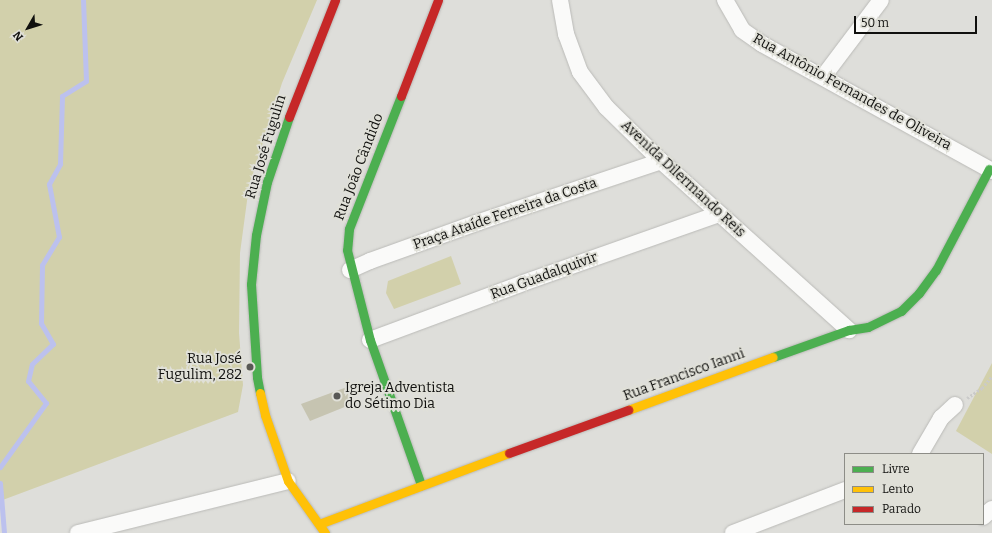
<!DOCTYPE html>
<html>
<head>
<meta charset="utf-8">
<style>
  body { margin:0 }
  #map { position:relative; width:992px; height:533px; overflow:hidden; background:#dededa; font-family:Bitter,serif }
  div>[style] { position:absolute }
  .green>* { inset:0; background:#d2d0ab }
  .stream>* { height:5px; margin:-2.5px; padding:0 2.5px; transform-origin:2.5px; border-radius:2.5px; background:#bcc1ee }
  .building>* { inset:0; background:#c6c4b1 }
  .path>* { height:2.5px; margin-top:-1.25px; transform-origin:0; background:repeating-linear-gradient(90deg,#cacac9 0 2px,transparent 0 4px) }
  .roads { filter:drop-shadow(0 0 1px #babab7) drop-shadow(0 0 1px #babab7) }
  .street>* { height:16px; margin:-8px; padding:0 8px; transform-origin:8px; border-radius:8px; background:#fafaf9 }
  .fast>* { height:9px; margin:-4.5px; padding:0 4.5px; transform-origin:4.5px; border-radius:4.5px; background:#4caf50 }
  .slow>* { height:9px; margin:-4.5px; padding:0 4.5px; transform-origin:4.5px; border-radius:4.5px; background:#ffc107 }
  .jam>* { height:9px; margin:-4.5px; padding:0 4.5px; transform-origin:4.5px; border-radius:4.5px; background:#c62828 }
  .dots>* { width:11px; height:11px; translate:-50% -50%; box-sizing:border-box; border:2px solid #e0e0d8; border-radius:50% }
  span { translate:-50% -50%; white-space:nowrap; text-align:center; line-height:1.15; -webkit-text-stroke:3.5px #e0e0d8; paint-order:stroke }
  .street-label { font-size:14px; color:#10100e }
  .poi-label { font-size:14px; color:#10100e }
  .right { translate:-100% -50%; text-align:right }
  .left { translate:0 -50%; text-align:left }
  .legend { position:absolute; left:844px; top:453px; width:140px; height:72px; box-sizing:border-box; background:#e0e0d8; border:1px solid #8d8d87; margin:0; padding:5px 7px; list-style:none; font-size:12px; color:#10100e }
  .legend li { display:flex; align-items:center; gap:8px; height:20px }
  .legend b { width:20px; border:1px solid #8d8d87 }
  .north { position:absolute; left:8px; top:8px; width:40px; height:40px; -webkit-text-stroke:3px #e0e0d8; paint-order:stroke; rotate:231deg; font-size:11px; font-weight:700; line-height:16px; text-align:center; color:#10100e }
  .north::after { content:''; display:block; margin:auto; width:14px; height:18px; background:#10100e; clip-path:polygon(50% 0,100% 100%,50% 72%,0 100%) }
  .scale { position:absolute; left:854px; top:16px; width:123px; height:18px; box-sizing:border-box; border:2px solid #10100e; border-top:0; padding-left:5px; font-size:12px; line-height:14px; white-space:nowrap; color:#10100e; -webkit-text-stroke:3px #e0e0d8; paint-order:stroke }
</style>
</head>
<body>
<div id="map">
  <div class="green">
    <div style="clip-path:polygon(0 0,317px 0,282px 83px,249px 186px,240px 253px,239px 333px,243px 385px,238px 412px,0 501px)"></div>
    <div style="clip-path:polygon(451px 256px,461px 284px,394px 309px,386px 293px,388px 281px)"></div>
    <div style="clip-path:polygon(992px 363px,992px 454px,956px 431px)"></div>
  </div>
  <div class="stream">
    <div style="left:0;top:467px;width:79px;rotate:-54.3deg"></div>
    <div style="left:46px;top:403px;width:28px;rotate:-129deg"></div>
    <div style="left:28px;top:381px;width:17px;rotate:-77deg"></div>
    <div style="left:32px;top:364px;width:29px;rotate:-44deg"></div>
    <div style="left:53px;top:344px;width:24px;rotate:-120deg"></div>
    <div style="left:41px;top:323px;width:58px;rotate:-89deg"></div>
    <div style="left:42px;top:265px;width:33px;rotate:-59deg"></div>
    <div style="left:59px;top:237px;width:54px;rotate:-100.7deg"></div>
    <div style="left:49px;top:184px;width:23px;rotate:-61deg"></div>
    <div style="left:60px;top:164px;width:68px;rotate:-88.3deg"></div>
    <div style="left:62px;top:96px;width:28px;rotate:-32deg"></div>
    <div style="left:86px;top:81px;width:81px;rotate:-92.1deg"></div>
    <div style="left:0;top:483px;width:50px;rotate:85.4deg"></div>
  </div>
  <div class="building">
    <div style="clip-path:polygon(347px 387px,352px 404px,310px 421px,301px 404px)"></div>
  </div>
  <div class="path">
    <div style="left:967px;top:398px;width:18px;rotate:-34deg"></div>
    <div style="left:982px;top:388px;width:16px;rotate:-50deg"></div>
  </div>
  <div class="roads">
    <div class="street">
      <div style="left:560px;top:0;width:35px;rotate:80deg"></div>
      <div style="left:566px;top:34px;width:40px;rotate:69.8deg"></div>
      <div style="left:580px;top:72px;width:44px;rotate:53.4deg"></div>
      <div style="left:606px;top:107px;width:77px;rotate:44.5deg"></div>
      <div style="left:661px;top:161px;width:253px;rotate:42deg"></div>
      <div style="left:725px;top:0;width:34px;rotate:60deg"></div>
      <div style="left:742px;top:30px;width:24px;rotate:35deg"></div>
      <div style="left:762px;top:44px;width:263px;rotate:28.9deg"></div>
      <div style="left:823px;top:77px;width:96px;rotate:-53deg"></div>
      <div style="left:350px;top:270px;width:22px;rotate:-24deg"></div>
      <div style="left:370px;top:261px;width:116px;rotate:-19.7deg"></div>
      <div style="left:479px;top:222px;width:192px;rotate:-18.5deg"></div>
      <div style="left:370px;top:340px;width:163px;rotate:-20.4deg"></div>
      <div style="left:523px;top:283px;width:208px;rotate:-19.4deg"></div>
      <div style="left:920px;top:454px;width:42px;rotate:-59.7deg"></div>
      <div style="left:941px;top:418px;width:19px;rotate:-43deg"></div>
      <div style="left:983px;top:517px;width:12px;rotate:-42deg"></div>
      <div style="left:78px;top:533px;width:216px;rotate:-13.9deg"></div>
      <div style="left:733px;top:533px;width:120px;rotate:-21deg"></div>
    </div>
    <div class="fast">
      <div style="left:401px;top:96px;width:143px;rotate:111.4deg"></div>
      <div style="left:349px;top:229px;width:21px;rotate:95deg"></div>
      <div style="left:347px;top:250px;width:93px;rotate:75.7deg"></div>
      <div style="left:370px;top:340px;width:154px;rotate:70.6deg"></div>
      <div style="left:773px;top:357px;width:81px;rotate:-19.6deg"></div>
      <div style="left:849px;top:330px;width:19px;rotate:-9deg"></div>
      <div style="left:868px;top:327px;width:37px;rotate:-26deg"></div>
      <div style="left:901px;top:311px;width:25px;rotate:-45deg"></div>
      <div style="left:919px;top:293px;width:29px;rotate:-54deg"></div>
      <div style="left:936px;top:270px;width:114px;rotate:-62.3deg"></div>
      <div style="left:260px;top:393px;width:16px;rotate:-101deg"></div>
      <div style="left:257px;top:377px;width:93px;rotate:-93.7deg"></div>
      <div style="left:251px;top:284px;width:49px;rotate:-84.2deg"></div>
      <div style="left:256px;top:235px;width:54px;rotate:-78.3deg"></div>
      <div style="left:267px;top:182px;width:69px;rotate:-71.3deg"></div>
    </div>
    <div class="slow">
      <div style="left:260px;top:393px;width:23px;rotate:77deg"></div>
      <div style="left:265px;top:415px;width:70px;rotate:70.8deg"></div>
      <div style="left:288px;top:481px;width:64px;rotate:54.6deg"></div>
      <div style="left:628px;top:410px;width:154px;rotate:-20.1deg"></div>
      <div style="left:319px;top:524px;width:203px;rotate:-20.5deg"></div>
    </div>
    <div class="jam">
      <div style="left:401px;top:96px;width:103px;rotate:-68.9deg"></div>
      <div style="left:289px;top:117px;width:126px;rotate:-68.5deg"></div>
      <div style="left:509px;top:453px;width:127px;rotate:-19.9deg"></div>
    </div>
  </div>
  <div class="dots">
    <div style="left:250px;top:367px;background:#585855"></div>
    <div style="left:337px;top:396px;background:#585855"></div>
  </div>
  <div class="street-label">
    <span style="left:852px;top:92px;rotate:29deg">Rua Antônio Fernandes de Oliveira</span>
    <span style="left:266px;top:147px;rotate:-73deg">Rua José Fugulin</span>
    <span style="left:359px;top:167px;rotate:-69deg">Rua João Cândido</span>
    <span style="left:683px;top:179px;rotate:43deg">Avenida Dilermando Reis</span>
    <span style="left:505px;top:214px;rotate:-19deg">Praça Ataíde Ferreira da Costa</span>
    <span style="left:544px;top:276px;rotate:-20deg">Rua Guadalquivir</span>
    <span style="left:684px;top:375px;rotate:-20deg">Rua Francisco Ianni</span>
  </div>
  <div class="poi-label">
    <span class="right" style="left:242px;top:367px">Rua José<br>Fugulim, 282</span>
    <span class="left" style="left:345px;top:396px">Igreja Adventista<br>do Sétimo Dia</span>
  </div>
  <ul class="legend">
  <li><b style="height:5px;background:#4caf50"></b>Livre</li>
  <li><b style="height:5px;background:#ffc107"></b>Lento</li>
  <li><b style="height:5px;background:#c62828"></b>Parado</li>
  </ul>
  <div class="north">N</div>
  <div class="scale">50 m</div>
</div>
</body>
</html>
